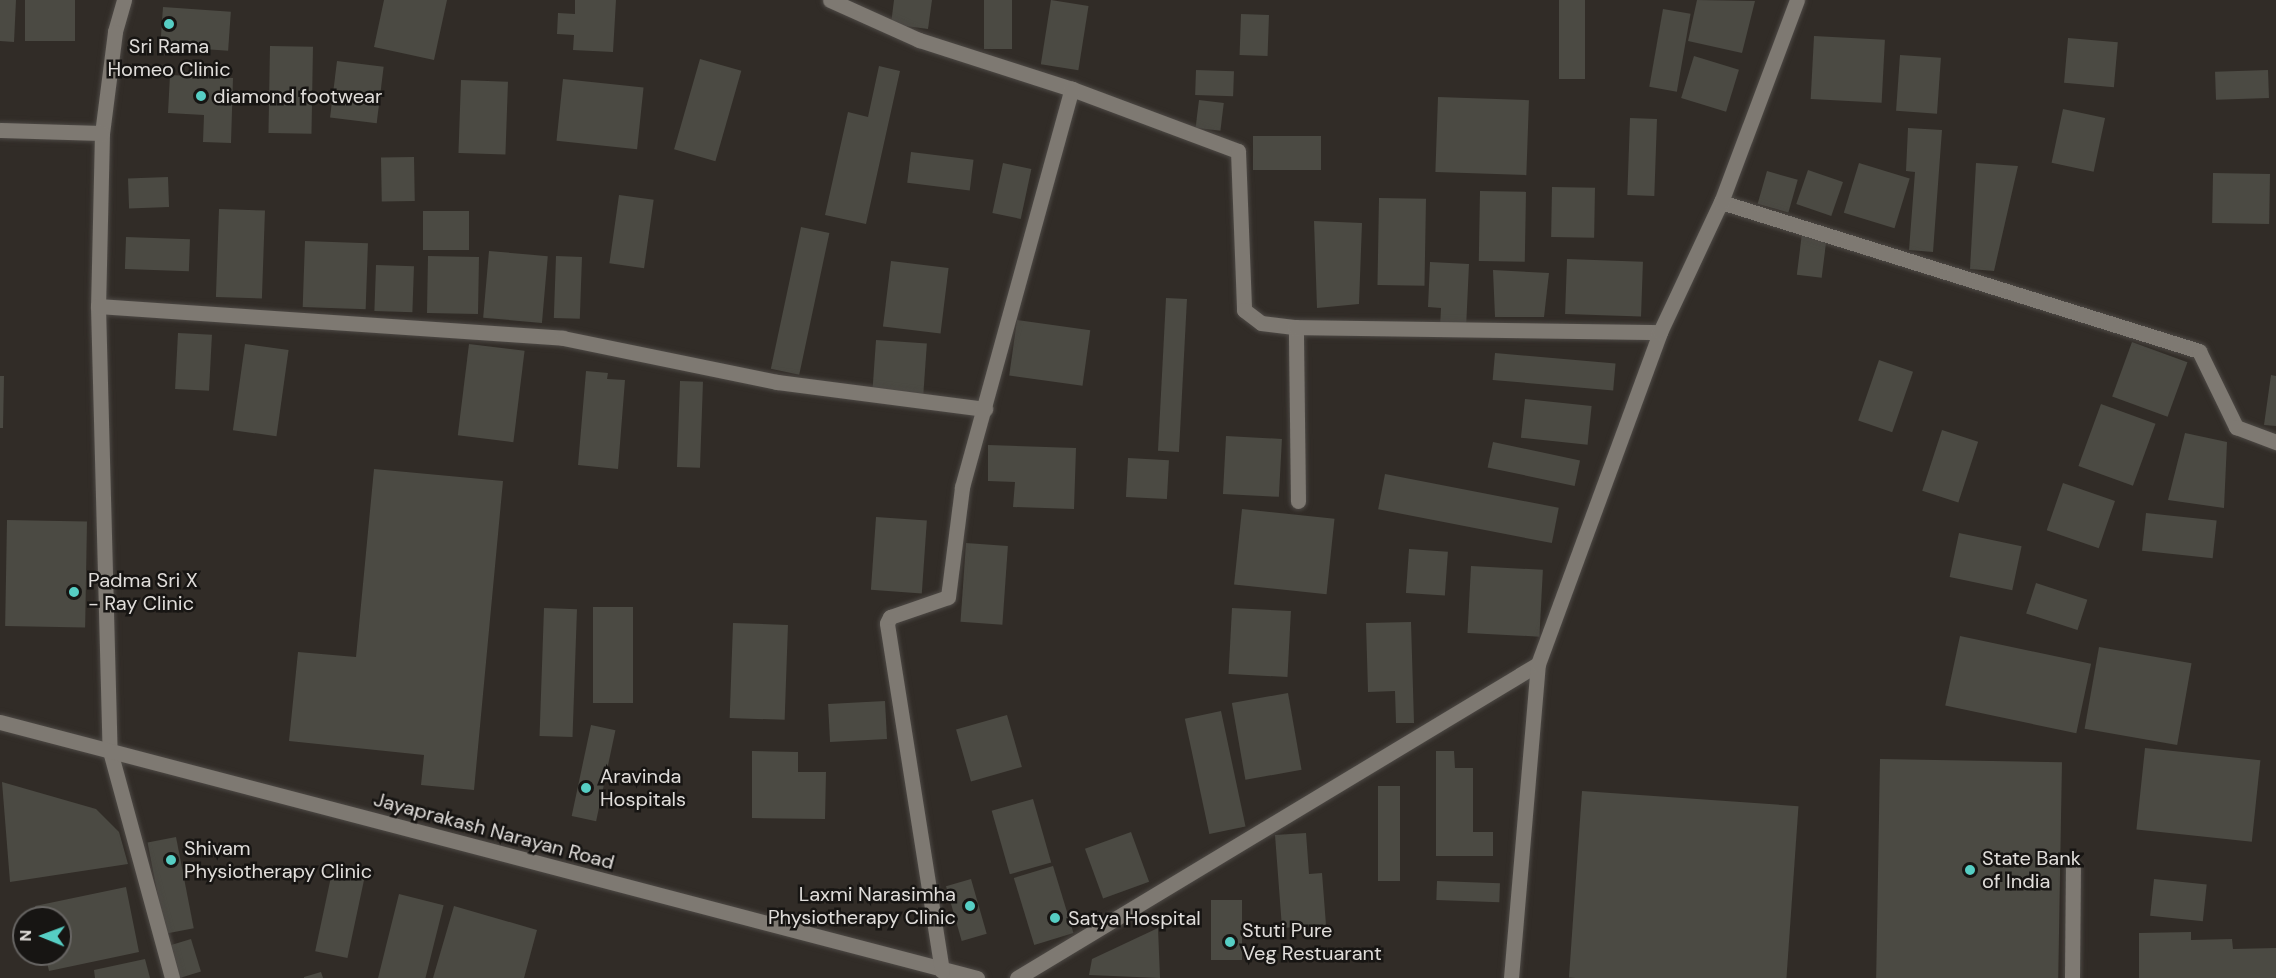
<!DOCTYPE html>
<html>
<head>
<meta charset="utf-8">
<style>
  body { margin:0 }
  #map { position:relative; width:2276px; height:978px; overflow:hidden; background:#312c27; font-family:"DM Sans",sans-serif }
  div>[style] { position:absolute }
  .building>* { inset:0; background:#4b4a43; transform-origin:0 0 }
  .roads { filter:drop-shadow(0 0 2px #4d4945) drop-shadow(0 0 2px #4d4945) }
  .minor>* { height:15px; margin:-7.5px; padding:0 7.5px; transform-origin:7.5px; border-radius:7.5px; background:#7e7972 }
  .dots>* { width:16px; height:16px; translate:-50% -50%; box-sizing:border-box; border:3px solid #171513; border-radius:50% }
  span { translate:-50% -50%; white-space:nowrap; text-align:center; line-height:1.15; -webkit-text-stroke:5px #171513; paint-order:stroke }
  .poi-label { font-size:20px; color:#e0ddda }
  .left { translate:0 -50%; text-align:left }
  .right { translate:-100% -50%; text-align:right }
  .street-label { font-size:20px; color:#e0ddda }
  .north { position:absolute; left:12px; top:906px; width:60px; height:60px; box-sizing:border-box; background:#171513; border:2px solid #676563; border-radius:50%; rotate:271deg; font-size:16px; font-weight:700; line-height:24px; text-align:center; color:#e0ddda }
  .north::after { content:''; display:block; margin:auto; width:21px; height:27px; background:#56cec4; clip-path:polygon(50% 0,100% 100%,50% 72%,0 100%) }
</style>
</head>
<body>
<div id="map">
  <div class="building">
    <div style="clip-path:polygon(0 0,16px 0,14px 42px,0 41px)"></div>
    <div style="left:25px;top:0;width:50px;height:41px"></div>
    <div style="clip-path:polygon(384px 0,447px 0,434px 60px,374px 47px)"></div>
    <div style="clip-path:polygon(575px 0,616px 0,613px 52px,573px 50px,574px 35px,557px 34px,558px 13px,575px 14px)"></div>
    <div style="clip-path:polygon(894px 0,932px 0,928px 29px,891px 24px)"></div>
    <div style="left:984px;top:0;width:28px;height:49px"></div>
    <div style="left:1051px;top:0;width:38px;height:65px;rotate:9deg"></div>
    <div style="left:1559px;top:0;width:26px;height:79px"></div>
    <div style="clip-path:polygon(1697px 0,1755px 1px,1742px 53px,1688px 41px)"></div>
    <div style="left:163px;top:7px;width:68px;height:39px;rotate:4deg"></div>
    <div style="left:1663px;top:9px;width:28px;height:79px;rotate:10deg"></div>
    <div style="left:1241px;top:14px;width:28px;height:41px;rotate:2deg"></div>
    <div style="left:1814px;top:36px;width:71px;height:63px;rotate:3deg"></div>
    <div style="left:2068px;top:38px;width:50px;height:45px;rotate:5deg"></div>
    <div style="left:270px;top:46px;width:43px;height:87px;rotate:1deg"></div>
    <div style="left:1900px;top:55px;width:41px;height:56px;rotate:4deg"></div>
    <div style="left:1694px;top:56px;width:47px;height:44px;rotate:17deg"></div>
    <div style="left:700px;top:59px;width:43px;height:94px;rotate:16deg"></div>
    <div style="left:337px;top:61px;width:47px;height:57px;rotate:7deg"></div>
    <div style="clip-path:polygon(879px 66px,900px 71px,866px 224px,825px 215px,848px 112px,868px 117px)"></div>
    <div style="left:1196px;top:70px;width:38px;height:25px;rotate:2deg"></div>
    <div style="left:2268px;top:70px;width:28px;height:53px;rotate:88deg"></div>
    <div style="clip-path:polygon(170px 75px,233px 78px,231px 143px,203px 142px,204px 115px,168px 113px)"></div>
    <div style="left:563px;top:79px;width:81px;height:62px;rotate:6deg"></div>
    <div style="left:461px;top:80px;width:47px;height:73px;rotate:2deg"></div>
    <div style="left:1438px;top:97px;width:91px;height:75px;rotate:2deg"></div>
    <div style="left:1199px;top:100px;width:25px;height:28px;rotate:7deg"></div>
    <div style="left:2063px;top:109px;width:43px;height:55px;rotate:12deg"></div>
    <div style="left:1630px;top:118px;width:27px;height:77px;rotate:2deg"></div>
    <div style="clip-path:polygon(1908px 128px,1942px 130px,1933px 252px,1909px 250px,1915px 172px,1906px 171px)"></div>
    <div style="left:1253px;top:136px;width:68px;height:34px"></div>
    <div style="left:911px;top:152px;width:63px;height:31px;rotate:7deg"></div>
    <div style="left:414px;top:157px;width:44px;height:33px;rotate:89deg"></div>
    <div style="left:1003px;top:163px;width:29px;height:51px;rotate:12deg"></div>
    <div style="left:1859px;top:163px;width:53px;height:52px;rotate:17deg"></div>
    <div style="clip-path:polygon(1976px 163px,2018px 166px,1994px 271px,1970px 269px)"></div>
    <div style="left:1808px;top:170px;width:37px;height:36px;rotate:19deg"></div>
    <div style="left:1767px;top:171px;width:32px;height:34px;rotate:16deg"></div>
    <div style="left:2213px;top:173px;width:57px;height:50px;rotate:1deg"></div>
    <div style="left:168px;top:177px;width:30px;height:40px;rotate:88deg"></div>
    <div style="left:1552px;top:187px;width:43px;height:50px;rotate:1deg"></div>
    <div style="left:1480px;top:191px;width:46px;height:70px;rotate:1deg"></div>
    <div style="left:619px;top:195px;width:35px;height:69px;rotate:8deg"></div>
    <div style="left:1379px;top:198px;width:47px;height:87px;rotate:1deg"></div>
    <div style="left:219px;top:209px;width:46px;height:88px;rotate:2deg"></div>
    <div style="left:423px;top:211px;width:46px;height:39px"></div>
    <div style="clip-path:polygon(1314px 221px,1362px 223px,1359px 304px,1317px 308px)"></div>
    <div style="left:801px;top:227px;width:29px;height:145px;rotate:12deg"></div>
    <div style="left:1802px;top:233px;width:25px;height:42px;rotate:7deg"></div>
    <div style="left:126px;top:237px;width:64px;height:32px;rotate:2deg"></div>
    <div style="left:305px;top:241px;width:63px;height:66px;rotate:2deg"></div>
    <div style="left:489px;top:251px;width:59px;height:67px;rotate:5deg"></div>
    <div style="left:428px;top:256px;width:51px;height:57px;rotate:1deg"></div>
    <div style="left:556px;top:256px;width:26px;height:62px;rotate:2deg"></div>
    <div style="left:1567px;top:259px;width:76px;height:55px;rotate:2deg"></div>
    <div style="left:891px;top:261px;width:58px;height:66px;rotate:7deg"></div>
    <div style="clip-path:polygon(1430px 262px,1469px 264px,1466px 329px,1440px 327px,1441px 308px,1428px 307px)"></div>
    <div style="left:376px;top:265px;width:38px;height:46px;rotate:2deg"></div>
    <div style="clip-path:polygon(1493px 270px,1549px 273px,1544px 317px,1495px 317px)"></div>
    <div style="left:1166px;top:298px;width:21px;height:153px;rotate:3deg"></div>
    <div style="left:1017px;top:320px;width:74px;height:56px;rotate:8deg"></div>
    <div style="left:178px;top:333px;width:34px;height:56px;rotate:3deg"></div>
    <div style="left:876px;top:340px;width:51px;height:50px;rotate:4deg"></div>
    <div style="left:2132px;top:342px;width:59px;height:58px;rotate:20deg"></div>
    <div style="left:245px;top:344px;width:44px;height:87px;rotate:8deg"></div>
    <div style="left:469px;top:344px;width:56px;height:92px;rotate:7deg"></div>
    <div style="left:1495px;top:353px;width:121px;height:27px;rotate:5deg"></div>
    <div style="left:1879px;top:360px;width:36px;height:64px;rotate:19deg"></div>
    <div style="clip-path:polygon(586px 371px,608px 373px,607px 379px,625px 380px,618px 469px,578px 465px)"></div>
    <div style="clip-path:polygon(2271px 375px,2276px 376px,2276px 426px,2264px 425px)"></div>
    <div style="clip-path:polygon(0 376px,4px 376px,3px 428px,0 428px)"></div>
    <div style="left:680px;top:381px;width:23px;height:86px;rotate:2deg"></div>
    <div style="left:1525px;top:399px;width:67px;height:39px;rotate:6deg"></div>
    <div style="left:2101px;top:404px;width:58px;height:66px;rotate:20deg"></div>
    <div style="left:1942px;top:430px;width:38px;height:64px;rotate:18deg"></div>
    <div style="clip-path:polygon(2185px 433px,2227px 442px,2224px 508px,2168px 500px)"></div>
    <div style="left:1226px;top:436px;width:56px;height:58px;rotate:3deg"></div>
    <div style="left:1493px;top:442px;width:89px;height:26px;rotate:12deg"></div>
    <div style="clip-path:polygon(988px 445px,1076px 448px,1074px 509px,1013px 507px,1015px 482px,988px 481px)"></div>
    <div style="left:1128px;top:458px;width:41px;height:39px;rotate:3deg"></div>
    <div style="clip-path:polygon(374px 469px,503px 481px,474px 790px,421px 785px,424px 755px,289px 741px,298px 652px,356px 657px)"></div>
    <div style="left:1385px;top:474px;width:177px;height:36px;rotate:11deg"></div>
    <div style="left:2063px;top:483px;width:55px;height:50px;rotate:19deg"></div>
    <div style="left:1242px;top:509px;width:93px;height:76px;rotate:6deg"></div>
    <div style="left:2146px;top:513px;width:71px;height:38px;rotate:6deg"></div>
    <div style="left:876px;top:517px;width:51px;height:73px;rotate:4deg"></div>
    <div style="left:7px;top:520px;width:80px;height:106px;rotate:1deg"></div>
    <div style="left:1959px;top:533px;width:64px;height:45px;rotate:12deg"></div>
    <div style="left:966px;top:543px;width:42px;height:79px;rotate:4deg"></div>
    <div style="left:1409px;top:549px;width:39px;height:44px;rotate:4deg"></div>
    <div style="left:1471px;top:566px;width:72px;height:67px;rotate:3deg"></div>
    <div style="left:2036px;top:583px;width:54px;height:32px;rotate:18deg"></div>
    <div style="left:593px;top:607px;width:40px;height:96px"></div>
    <div style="left:544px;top:608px;width:33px;height:128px;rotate:2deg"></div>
    <div style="left:1232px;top:608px;width:59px;height:66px;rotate:3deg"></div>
    <div style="clip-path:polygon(1411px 622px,1414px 723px,1396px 723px,1395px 691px,1368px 692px,1366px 623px)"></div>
    <div style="left:733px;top:623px;width:55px;height:95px;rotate:2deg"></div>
    <div style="left:1960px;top:636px;width:134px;height:71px;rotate:12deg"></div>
    <div style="left:2099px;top:647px;width:94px;height:83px;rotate:10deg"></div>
    <div style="left:1288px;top:693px;width:78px;height:57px;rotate:80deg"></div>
    <div style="left:885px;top:701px;width:38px;height:57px;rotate:87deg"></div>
    <div style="left:1221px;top:711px;width:118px;height:37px;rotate:78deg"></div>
    <div style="left:1007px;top:715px;width:54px;height:53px;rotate:74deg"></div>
    <div style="left:591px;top:725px;width:25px;height:93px;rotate:12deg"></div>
    <div style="left:2145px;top:748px;width:116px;height:82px;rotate:6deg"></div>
    <div style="clip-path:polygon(752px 751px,798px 752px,798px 772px,826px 772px,825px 819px,752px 818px)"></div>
    <div style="clip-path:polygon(1436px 751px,1454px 751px,1455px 768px,1473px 768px,1473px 832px,1493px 832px,1493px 856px,1436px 856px)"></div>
    <div style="left:1880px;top:759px;width:182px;height:219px;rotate:1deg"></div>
    <div style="clip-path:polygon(2px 782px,96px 809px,119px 832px,128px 864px,10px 882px)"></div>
    <div style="left:1400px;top:786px;width:95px;height:22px;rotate:90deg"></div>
    <div style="left:1582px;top:791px;width:217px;height:187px;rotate:4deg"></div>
    <div style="left:1033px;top:799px;width:66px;height:43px;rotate:74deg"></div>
    <div style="left:1131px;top:832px;width:53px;height:49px;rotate:70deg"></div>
    <div style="clip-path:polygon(1306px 833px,1309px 874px,1322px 873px,1326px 925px,1282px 928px,1275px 835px)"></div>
    <div style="left:176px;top:837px;width:93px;height:29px;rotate:79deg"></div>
    <div style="left:1053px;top:866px;width:70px;height:41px;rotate:73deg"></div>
    <div style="left:332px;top:872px;width:33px;height:81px;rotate:12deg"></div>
    <div style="left:971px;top:879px;width:57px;height:26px;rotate:74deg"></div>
    <div style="left:2154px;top:879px;width:53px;height:37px;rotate:6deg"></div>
    <div style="left:1437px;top:881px;width:63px;height:19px;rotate:2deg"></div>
    <div style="clip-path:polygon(126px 887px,139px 952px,49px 971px,45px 954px,60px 954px,60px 918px,38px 918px,35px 906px)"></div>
    <div style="left:399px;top:894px;width:46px;height:87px;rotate:14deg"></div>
    <div style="left:1242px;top:900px;width:60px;height:31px;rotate:90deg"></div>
    <div style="clip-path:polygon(454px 906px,537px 930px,524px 978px,433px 978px)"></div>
    <div style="clip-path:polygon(1158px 928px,1160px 978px,1089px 975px,1092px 959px)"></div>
    <div style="clip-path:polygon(2191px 932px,2191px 940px,2232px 939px,2233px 949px,2276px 948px,2276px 978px,2139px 978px,2139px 933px)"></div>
    <div style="left:191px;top:939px;width:34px;height:25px;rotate:73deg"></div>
    <div style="clip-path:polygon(145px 959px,150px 978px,95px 978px,94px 970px)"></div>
    <div style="clip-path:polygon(321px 972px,323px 978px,304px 978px,304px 977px)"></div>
  </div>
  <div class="roads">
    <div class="minor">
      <div style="left:124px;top:0;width:33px;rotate:106deg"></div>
      <div style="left:115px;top:32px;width:102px;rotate:97.3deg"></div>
      <div style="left:102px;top:133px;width:173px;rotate:91.3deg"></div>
      <div style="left:98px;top:306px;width:445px;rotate:88.5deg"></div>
      <div style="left:110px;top:751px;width:235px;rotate:74.7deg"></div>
      <div style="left:830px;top:0;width:98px;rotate:24.2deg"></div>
      <div style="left:919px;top:40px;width:161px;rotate:17.8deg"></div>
      <div style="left:1072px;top:89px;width:177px;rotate:20.5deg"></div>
      <div style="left:1238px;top:151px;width:159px;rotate:87.8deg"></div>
      <div style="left:1244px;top:310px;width:21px;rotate:37deg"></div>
      <div style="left:1261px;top:323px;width:35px;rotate:7deg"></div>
      <div style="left:0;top:130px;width:102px;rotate:1.7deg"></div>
      <div style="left:1721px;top:202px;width:501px;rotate:17.31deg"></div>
      <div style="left:2199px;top:351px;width:85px;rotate:64deg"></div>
      <div style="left:2236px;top:427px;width:43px;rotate:20.6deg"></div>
      <div style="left:98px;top:306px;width:466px;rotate:3.9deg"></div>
      <div style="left:563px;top:338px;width:218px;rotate:11.6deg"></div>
      <div style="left:777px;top:382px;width:210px;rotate:7.4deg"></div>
      <div style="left:1298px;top:501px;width:174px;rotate:-90.7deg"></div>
      <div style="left:1296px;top:327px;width:364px;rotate:0.8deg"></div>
      <div style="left:0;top:722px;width:1010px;rotate:14.68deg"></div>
      <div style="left:942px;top:971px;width:352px;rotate:-99deg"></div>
      <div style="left:887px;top:623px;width:7px;rotate:-63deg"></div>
      <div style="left:890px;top:617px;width:61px;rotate:-19deg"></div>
      <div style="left:948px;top:597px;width:111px;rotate:-82.7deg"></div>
      <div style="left:962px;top:487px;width:413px;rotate:-74.6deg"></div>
      <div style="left:1017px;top:978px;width:608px;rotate:-31.08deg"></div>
      <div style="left:1511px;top:978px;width:315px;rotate:-85.1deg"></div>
      <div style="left:1538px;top:664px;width:354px;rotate:-69.8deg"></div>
      <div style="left:1660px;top:332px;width:144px;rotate:-64.9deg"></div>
      <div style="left:1721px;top:202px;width:216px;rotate:-69.4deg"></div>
      <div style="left:2072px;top:978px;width:111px;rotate:-89.5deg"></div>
    </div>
  </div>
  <div class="dots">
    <div style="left:169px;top:24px;background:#56cec4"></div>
    <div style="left:201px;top:96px;background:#56cec4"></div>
    <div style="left:74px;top:592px;background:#56cec4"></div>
    <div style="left:586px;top:788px;background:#56cec4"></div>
    <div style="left:171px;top:860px;background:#56cec4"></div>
    <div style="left:1970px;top:870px;background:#56cec4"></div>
    <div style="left:970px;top:906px;background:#56cec4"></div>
    <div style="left:1055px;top:918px;background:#56cec4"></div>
    <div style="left:1230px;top:942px;background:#56cec4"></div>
  </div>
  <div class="poi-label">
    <span style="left:169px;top:58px">Sri Rama<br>Homeo Clinic</span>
    <span class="left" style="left:213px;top:96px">diamond footwear</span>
    <span class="left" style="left:88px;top:592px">Padma Sri X<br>- Ray Clinic</span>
    <span class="left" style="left:600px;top:788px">Aravinda<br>Hospitals</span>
    <span class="left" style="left:184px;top:860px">Shivam<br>Physiotherapy Clinic</span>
    <span class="left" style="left:1982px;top:870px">State Bank<br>of India</span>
    <span class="right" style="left:956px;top:906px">Laxmi Narasimha<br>Physiotherapy Clinic</span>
    <span class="left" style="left:1068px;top:918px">Satya Hospital</span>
    <span class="left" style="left:1242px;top:942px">Stuti Pure<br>Veg Restuarant</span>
  </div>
  <div class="street-label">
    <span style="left:494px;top:831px;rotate:15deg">Jayaprakash Narayan Road</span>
  </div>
  <div class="north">N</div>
</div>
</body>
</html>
